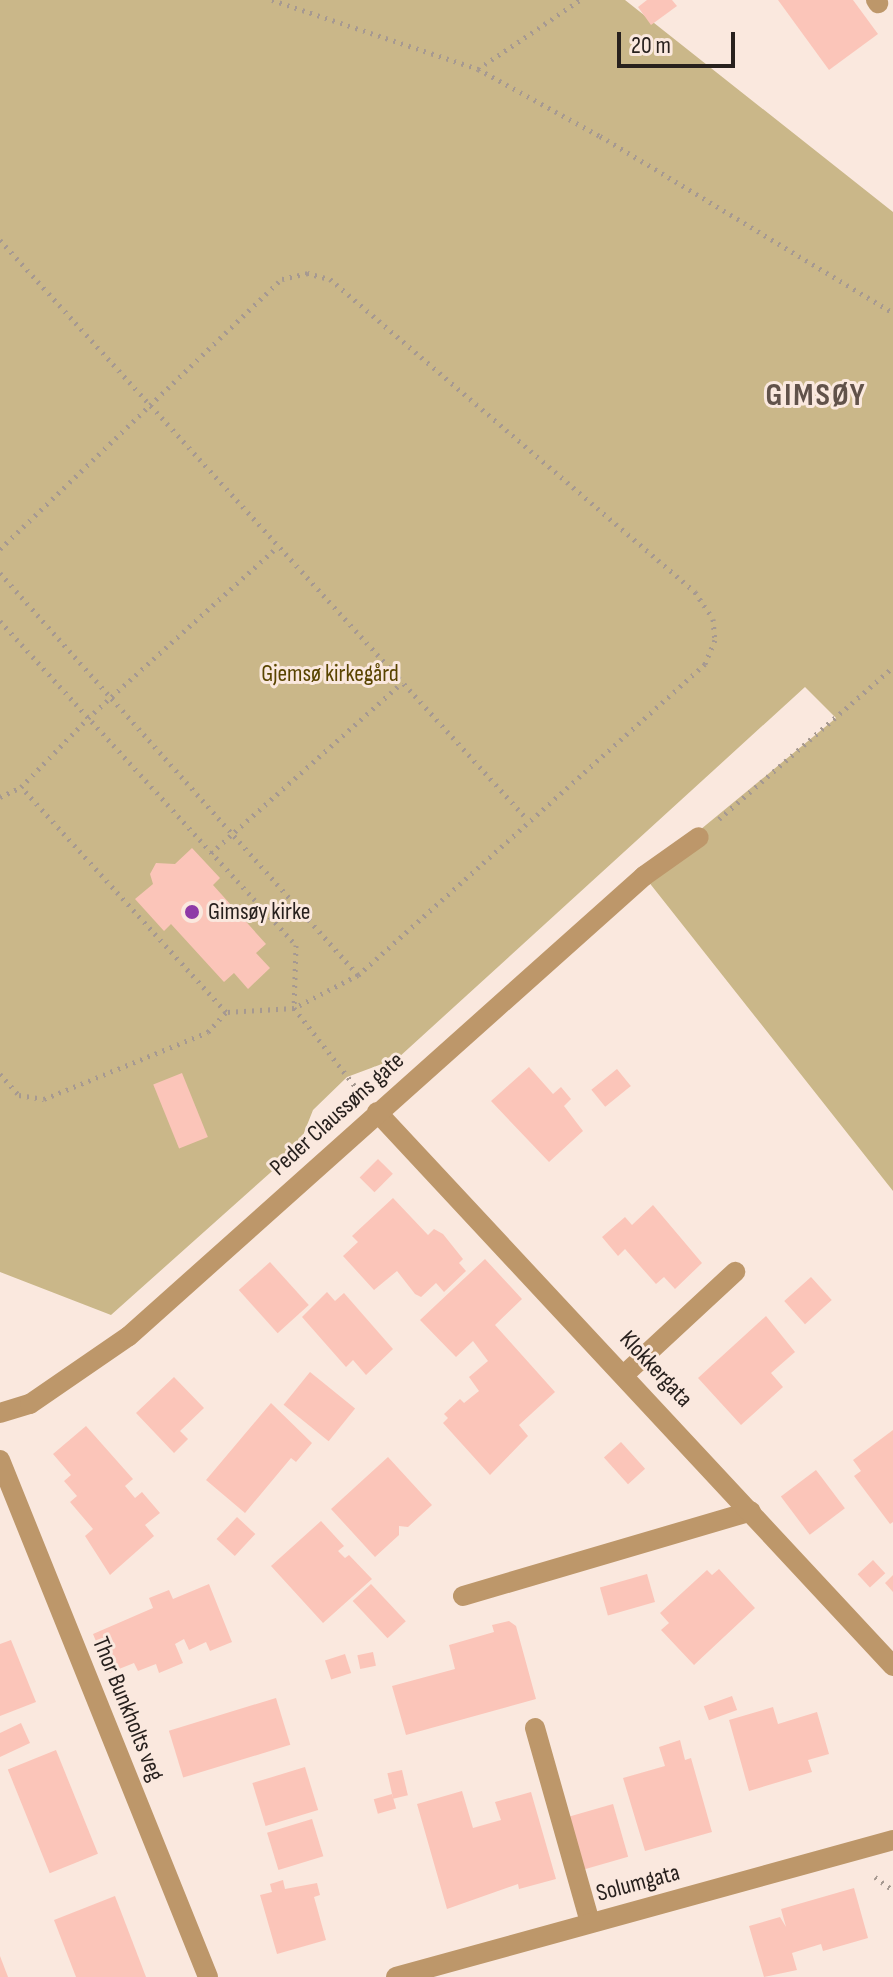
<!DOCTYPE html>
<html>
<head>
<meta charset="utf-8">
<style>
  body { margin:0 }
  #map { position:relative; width:893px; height:1977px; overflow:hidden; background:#fae8de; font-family:"Sofia Sans Condensed",sans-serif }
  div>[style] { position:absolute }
  .green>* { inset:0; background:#cab789 }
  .building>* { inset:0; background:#fbc5b9; transform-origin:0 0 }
  .path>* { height:5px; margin-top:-2.5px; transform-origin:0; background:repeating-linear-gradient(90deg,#a69991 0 2px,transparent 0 8px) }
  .lane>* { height:20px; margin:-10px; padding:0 10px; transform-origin:10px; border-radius:10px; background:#bd976a }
  .street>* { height:20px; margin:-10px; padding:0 10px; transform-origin:10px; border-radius:10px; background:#bd976a }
  .dots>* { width:22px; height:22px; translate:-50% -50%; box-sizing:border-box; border:4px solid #fae8de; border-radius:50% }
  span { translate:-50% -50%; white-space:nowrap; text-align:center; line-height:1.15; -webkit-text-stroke:6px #fae8de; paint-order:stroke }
  .park-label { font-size:24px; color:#594400 }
  .poi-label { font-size:24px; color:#28211e }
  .left { translate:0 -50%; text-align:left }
  .street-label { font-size:24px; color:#28211e }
  .district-label { font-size:32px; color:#61524a; font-weight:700; letter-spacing:2px }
  .scale { position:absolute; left:617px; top:32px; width:118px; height:36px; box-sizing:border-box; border:4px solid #28211e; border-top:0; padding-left:10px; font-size:24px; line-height:28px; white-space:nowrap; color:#28211e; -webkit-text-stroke:6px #fae8de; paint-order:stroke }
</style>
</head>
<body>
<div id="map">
  <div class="green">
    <div style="clip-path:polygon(0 0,625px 0,893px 212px,893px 1191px,644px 876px,836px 718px,805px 687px,398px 1058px,347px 1077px,313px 1110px,298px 1148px,111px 1315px,0 1272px)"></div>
  </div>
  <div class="building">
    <div style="clip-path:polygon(647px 0,672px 0,677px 6px,651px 25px,638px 7px)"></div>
    <div style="clip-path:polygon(778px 0,853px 0,878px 34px,829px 70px)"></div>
    <div style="clip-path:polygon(192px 848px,220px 878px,213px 885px,266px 944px,256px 953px,270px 968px,248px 989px,234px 973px,224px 982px,171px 924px,164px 931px,135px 899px,153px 884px,150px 874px,156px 863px,175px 864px)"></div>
    <div style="clip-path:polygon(529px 1067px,553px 1094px,561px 1087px,571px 1099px,564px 1106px,583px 1131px,549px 1162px,491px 1101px)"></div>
    <div style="left:617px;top:1069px;width:22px;height:33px;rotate:51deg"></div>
    <div style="left:182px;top:1073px;width:69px;height:31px;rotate:68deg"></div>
    <div style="left:378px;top:1159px;width:21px;height:26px;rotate:45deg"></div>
    <div style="clip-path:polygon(393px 1198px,428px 1235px,434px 1229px,443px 1234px,463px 1259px,459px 1263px,466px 1271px,444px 1292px,436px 1283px,421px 1297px,415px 1294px,397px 1271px,374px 1290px,343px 1256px,358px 1242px,352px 1236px)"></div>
    <div style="clip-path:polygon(653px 1205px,702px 1263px,675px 1289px,664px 1277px,656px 1284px,625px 1249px,618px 1256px,602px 1237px,625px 1217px,632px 1225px)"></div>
    <div style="clip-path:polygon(485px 1259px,522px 1299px,495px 1325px,555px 1392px,519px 1425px,528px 1436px,490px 1475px,443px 1423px,448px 1418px,444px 1414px,460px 1399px,464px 1403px,479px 1391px,469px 1377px,488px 1361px,473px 1341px,456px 1357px,420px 1320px)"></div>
    <div style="left:270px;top:1262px;width:58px;height:42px;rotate:48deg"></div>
    <div style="left:811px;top:1277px;width:31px;height:36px;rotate:48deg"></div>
    <div style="clip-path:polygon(327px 1292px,335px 1301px,344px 1293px,393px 1349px,366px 1375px,353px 1360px,346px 1367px,302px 1317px)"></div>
    <div style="clip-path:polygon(766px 1316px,795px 1352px,771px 1373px,783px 1387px,741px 1425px,698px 1378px)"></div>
    <div style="left:310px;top:1372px;width:58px;height:42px;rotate:39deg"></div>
    <div style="clip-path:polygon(174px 1377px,204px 1408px,180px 1431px,188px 1439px,174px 1453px,136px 1413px)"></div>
    <div style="clip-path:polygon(271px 1403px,312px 1443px,296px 1462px,291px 1458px,245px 1513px,206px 1480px)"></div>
    <div style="clip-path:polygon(86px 1426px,133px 1479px,125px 1486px,135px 1498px,142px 1492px,160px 1513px,145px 1525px,154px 1536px,110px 1575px,85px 1536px,93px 1529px,70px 1502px,77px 1496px,64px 1481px,71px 1475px,53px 1454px)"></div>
    <div style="clip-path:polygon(893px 1430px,893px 1522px,890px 1524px,854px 1476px,861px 1471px,853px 1460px)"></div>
    <div style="left:621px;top:1442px;width:36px;height:23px;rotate:48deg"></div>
    <div style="clip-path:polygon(388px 1457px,432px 1505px,408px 1527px,399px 1526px,399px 1535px,375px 1557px,331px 1509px)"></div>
    <div style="left:816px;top:1470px;width:48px;height:44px;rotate:53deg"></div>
    <div style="left:237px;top:1517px;width:25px;height:30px;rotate:43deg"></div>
    <div style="clip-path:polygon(321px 1521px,344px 1546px,338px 1551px,345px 1558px,349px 1555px,372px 1579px,323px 1623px,271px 1566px)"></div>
    <div style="left:873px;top:1560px;width:18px;height:21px;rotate:47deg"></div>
    <div style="clip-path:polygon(719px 1569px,755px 1608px,694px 1665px,661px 1630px,669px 1623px,660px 1613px,707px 1570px,712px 1575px)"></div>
    <div style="left:647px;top:1574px;width:29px;height:49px;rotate:74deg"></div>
    <div style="clip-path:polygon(893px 1575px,893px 1592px,885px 1583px)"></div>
    <div style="clip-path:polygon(209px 1584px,232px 1642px,210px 1651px,206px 1642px,189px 1650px,184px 1639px,175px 1644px,183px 1663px,159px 1673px,156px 1664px,138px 1671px,134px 1663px,109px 1673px,93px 1634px,153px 1608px,149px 1598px,169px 1590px,173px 1599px)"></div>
    <div style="left:371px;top:1584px;width:51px;height:25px;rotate:47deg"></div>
    <div style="clip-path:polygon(509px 1621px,516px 1626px,536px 1699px,406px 1735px,392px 1686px,455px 1669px,449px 1645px,494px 1632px,492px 1625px)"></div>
    <div style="clip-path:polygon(11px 1640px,36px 1702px,0 1716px,0 1644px)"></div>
    <div style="left:373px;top:1652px;width:14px;height:16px;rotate:78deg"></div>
    <div style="left:345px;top:1654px;width:20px;height:21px;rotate:72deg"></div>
    <div style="left:732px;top:1696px;width:15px;height:30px;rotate:70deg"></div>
    <div style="left:276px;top:1698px;width:49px;height:112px;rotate:73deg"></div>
    <div style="clip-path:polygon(773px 1707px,778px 1724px,817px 1712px,829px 1754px,808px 1760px,812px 1772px,749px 1791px,729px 1720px)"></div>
    <div style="clip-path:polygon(21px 1723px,30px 1743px,0 1757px,0 1733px)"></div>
    <div style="clip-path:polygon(680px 1740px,685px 1760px,691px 1758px,712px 1832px,645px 1851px,623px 1778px,665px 1766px,659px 1747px)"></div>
    <div style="left:56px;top:1750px;width:112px;height:52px;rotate:68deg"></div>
    <div style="left:305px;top:1767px;width:45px;height:55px;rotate:73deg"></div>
    <div style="left:402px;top:1770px;width:26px;height:15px;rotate:77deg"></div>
    <div style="clip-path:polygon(462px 1791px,473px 1828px,501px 1820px,495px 1802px,531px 1792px,556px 1879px,519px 1889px,518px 1884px,447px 1909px,417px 1804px)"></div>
    <div style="left:392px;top:1794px;width:15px;height:19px;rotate:74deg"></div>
    <div style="left:613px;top:1804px;width:55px;height:47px;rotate:74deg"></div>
    <div style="left:312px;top:1819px;width:39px;height:47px;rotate:73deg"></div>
    <div style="clip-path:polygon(283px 1880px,285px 1889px,317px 1883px,320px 1895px,314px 1897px,326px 1940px,277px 1954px,260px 1895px,272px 1892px,270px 1884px)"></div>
    <div style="clip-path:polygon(854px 1888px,868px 1938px,823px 1951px,821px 1944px,792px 1953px,797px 1970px,764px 1977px,749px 1926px,780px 1917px,786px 1927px,781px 1909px)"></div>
    <div style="clip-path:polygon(115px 1896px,146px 1977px,76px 1977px,54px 1920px)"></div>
    <div style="clip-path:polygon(0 1956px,8px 1977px,0 1977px)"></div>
  </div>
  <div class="path">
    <div style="left:272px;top:0;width:217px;rotate:18.5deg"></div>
    <div style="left:478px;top:69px;width:139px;rotate:28.8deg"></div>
    <div style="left:600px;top:136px;width:342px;rotate:31.1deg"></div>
    <div style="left:478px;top:69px;width:123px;rotate:-34.1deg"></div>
    <div style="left:0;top:240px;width:783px;rotate:47.69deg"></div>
    <div style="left:0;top:549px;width:390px;rotate:-43.8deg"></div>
    <div style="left:282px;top:279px;width:26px;rotate:-13deg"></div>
    <div style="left:307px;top:273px;width:24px;rotate:15deg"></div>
    <div style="left:330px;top:279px;width:481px;rotate:40.6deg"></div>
    <div style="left:695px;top:592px;width:32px;rotate:56deg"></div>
    <div style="left:713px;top:619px;width:21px;rotate:85deg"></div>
    <div style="left:715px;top:640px;width:26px;rotate:113deg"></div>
    <div style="left:705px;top:664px;width:466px;rotate:138.1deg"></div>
    <div style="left:358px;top:975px;width:72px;rotate:152.7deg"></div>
    <div style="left:294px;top:1008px;width:68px;rotate:176.6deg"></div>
    <div style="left:226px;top:1012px;width:304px;rotate:-132.3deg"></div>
    <div style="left:0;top:573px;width:538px;rotate:48.31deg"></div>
    <div style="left:0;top:621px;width:439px;rotate:47.6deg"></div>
    <div style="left:296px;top:945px;width:63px;rotate:91.8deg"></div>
    <div style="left:294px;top:1008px;width:104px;rotate:52deg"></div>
    <div style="left:0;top:797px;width:23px;rotate:-25deg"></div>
    <div style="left:21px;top:787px;width:96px;rotate:-45.8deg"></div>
    <div style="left:88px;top:718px;width:255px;rotate:-42.1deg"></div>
    <div style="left:719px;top:819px;width:231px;rotate:-41.1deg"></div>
    <div style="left:211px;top:853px;width:256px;rotate:-41.7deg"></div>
    <div style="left:0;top:1074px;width:28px;rotate:48deg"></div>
    <div style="left:19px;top:1095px;width:25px;rotate:9deg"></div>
    <div style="left:44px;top:1099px;width:177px;rotate:-22.2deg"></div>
    <div style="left:208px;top:1032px;width:27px;rotate:-48deg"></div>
    <div style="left:875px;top:1877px;width:22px;rotate:36deg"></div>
  </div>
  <div class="lane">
    <div style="left:876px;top:0;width:4px;rotate:56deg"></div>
    <div style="left:626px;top:1373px;width:149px;rotate:-42.8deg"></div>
    <div style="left:463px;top:1596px;width:300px;rotate:-16.4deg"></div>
    <div style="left:535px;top:1728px;width:202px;rotate:74.2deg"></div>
  </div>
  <div class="street">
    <div style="left:377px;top:1112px;width:757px;rotate:47.03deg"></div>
    <div style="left:0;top:1413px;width:31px;rotate:-17deg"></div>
    <div style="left:30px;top:1404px;width:120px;rotate:-34.5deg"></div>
    <div style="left:129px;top:1336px;width:691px;rotate:-41.77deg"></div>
    <div style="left:644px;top:876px;width:67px;rotate:-35.3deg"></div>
    <div style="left:0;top:1460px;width:557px;rotate:68.08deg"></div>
    <div style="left:396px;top:1977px;width:516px;rotate:-15.41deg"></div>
  </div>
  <div class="dots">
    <div style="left:192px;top:912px;background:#8e3aa7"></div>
  </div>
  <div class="park-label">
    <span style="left:330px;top:674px">Gjemsø kirkegård</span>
  </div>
  <div class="poi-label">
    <span class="left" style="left:208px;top:912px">Gimsøy kirke</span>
  </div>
  <div class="street-label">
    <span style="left:337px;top:1114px;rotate:-42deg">Peder Claussøns gate</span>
    <span style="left:656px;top:1369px;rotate:47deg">Klokkergata</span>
    <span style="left:128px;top:1709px;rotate:68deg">Thor Bunkholts veg</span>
    <span style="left:638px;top:1883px;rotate:-15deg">Solumgata</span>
  </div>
  <div class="district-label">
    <span style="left:816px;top:396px">GIMSØY</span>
  </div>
  <div class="scale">20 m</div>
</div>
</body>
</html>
